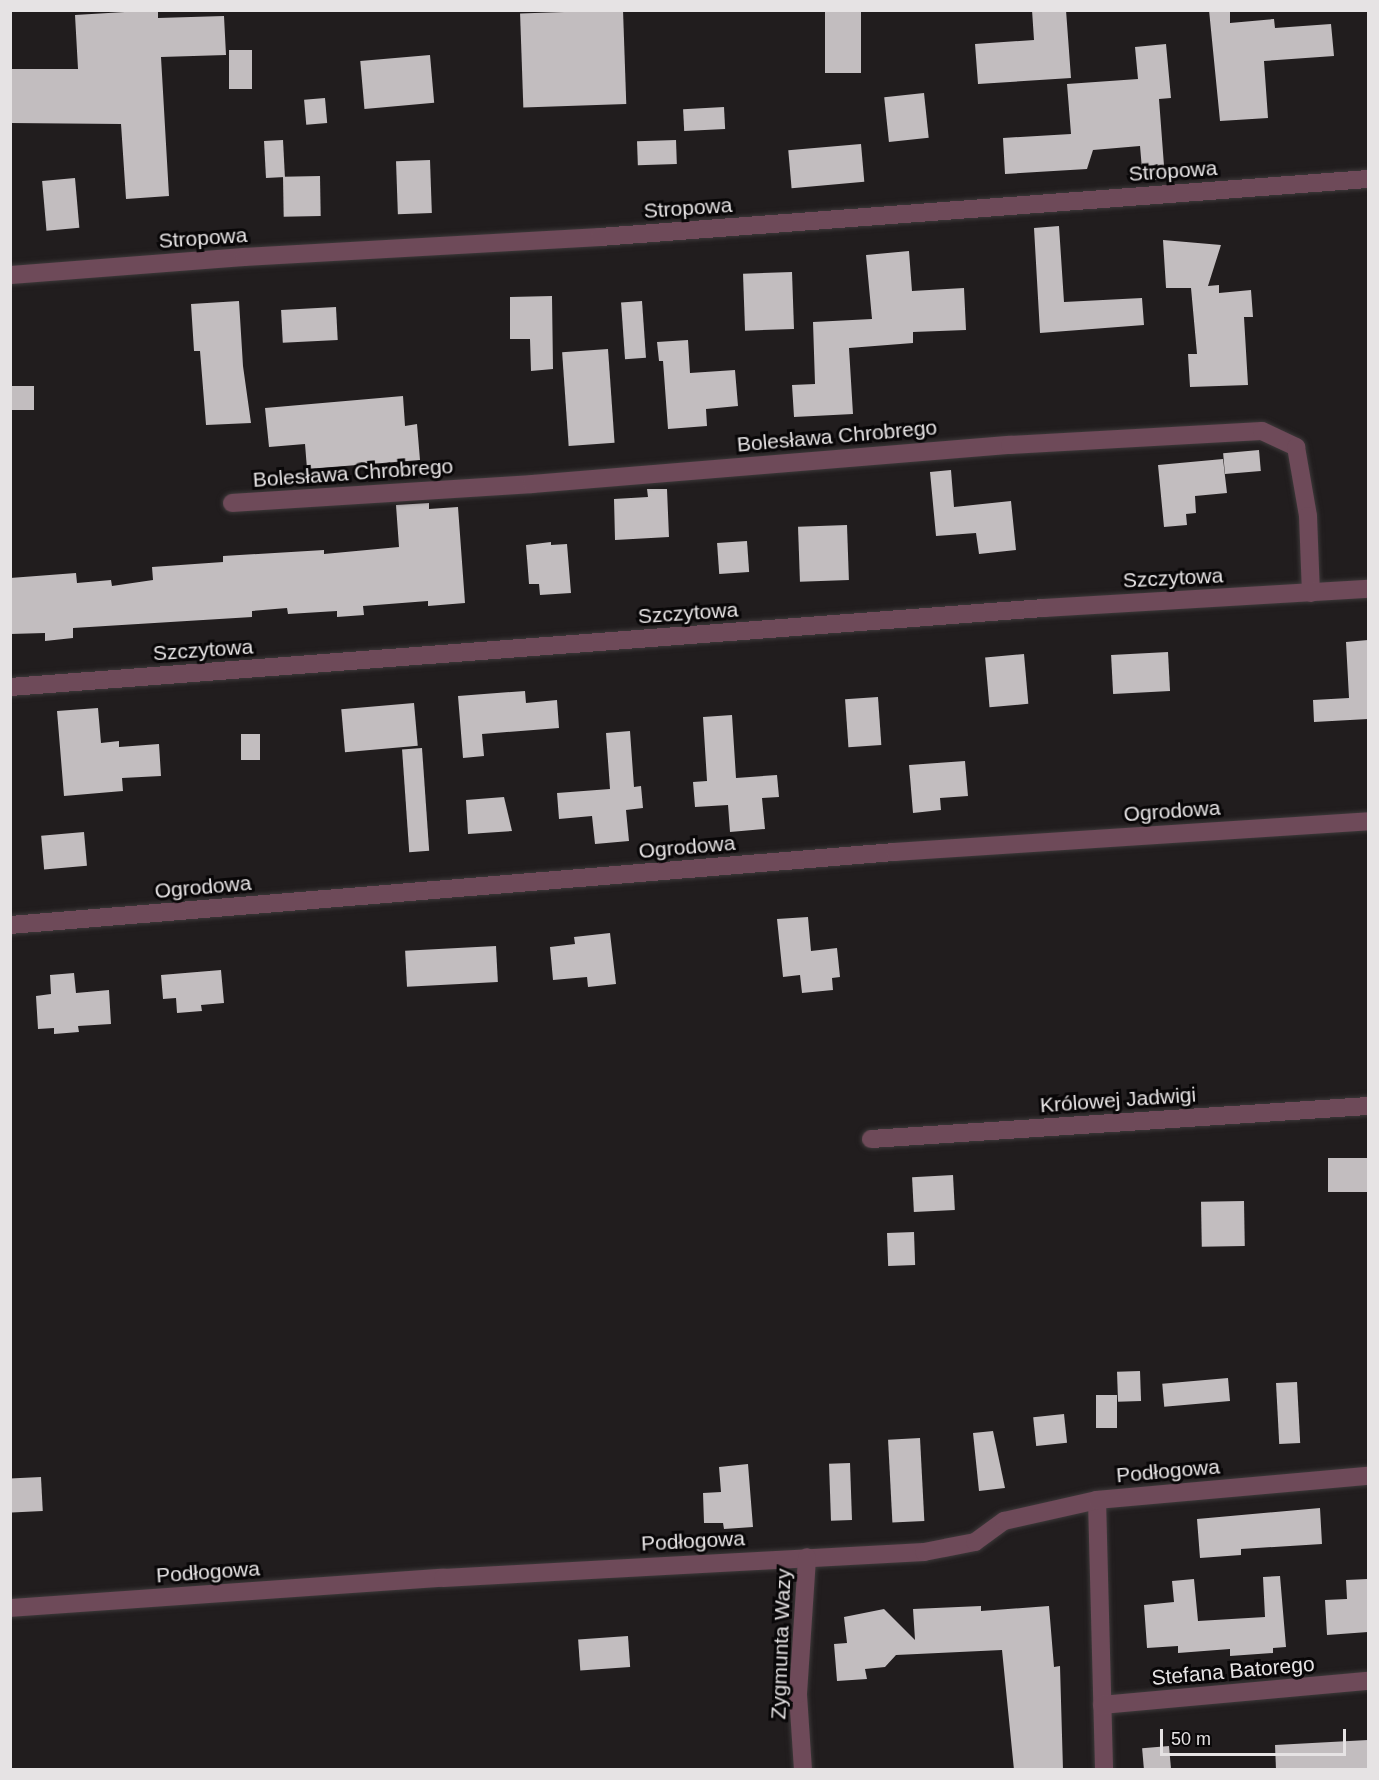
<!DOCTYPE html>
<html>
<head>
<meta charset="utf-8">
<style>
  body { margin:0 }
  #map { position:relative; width:1379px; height:1780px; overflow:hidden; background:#211d1e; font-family:Helvetica,sans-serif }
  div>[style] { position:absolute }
  .building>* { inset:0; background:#c2bdbf; transform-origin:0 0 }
  .roads { filter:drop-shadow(0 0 2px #3d393a) drop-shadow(0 0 2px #3d393a) }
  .street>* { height:18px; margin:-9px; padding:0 9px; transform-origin:9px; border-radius:9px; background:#6e4a59 }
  span { translate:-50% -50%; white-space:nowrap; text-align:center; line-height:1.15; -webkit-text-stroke:6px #090708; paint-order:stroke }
  .street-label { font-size:21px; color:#e6e3e4 }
  .frame { position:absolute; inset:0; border:12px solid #e6e3e4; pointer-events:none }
  .scale { position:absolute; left:1160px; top:1729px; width:186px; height:27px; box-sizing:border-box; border:3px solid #e6e3e4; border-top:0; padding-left:8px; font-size:18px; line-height:21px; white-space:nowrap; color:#e6e3e4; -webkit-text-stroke:4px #090708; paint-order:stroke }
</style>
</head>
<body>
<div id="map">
  <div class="building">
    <div style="clip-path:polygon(158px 10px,158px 18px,224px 16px,226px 55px,161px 57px,169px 196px,126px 199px,121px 124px,10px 123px,10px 69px,78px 69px,75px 15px)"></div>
    <div style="left:623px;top:10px;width:94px;height:103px;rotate:88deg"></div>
    <div style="left:825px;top:10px;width:36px;height:63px"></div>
    <div style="clip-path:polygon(1032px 10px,1066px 10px,1071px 78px,978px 84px,975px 44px,1034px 40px)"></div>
    <div style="clip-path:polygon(1209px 10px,1230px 10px,1230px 23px,1274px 19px,1275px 28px,1331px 24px,1334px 56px,1264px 61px,1268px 118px,1220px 121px)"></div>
    <div style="clip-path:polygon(1166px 44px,1171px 98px,1159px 99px,1165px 179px,1143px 181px,1140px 146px,1093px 150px,1087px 169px,1005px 174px,1003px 138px,1071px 134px,1067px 84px,1138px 79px,1135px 47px)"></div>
    <div style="left:252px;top:50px;width:39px;height:23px;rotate:90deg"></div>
    <div style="left:430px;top:55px;width:48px;height:70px;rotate:85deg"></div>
    <div style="left:924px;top:93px;width:45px;height:40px;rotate:84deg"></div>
    <div style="left:325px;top:98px;width:25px;height:21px;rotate:85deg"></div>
    <div style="left:724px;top:107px;width:22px;height:41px;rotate:87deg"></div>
    <div style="left:283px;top:140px;width:37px;height:19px;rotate:87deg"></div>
    <div style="left:676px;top:140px;width:24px;height:39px;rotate:88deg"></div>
    <div style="left:861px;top:144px;width:38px;height:73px;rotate:85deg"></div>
    <div style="left:430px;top:160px;width:53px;height:34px;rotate:88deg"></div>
    <div style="left:320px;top:176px;width:40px;height:37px;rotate:89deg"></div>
    <div style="left:75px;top:178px;width:50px;height:33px;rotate:85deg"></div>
    <div style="clip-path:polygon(1059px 226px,1064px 302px,1142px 298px,1144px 325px,1040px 333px,1034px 228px)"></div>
    <div style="clip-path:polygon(1163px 240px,1221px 245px,1208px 286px,1219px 285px,1219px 293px,1251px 290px,1253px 317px,1244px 317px,1248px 385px,1190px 387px,1188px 354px,1197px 354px,1191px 288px,1166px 288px)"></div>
    <div style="clip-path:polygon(909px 251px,912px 291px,964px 288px,966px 330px,913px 332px,913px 343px,849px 348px,853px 414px,794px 417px,792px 385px,815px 384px,813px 322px,872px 319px,866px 255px)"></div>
    <div style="left:792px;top:272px;width:57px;height:49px;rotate:88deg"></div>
    <div style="clip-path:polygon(552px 296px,553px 369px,531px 371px,530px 339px,510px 339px,510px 297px)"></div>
    <div style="clip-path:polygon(239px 301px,243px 366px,251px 423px,206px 425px,200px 351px,194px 351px,191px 304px)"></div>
    <div style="left:642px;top:301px;width:57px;height:21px;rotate:86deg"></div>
    <div style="left:336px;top:307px;width:33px;height:55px;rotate:87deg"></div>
    <div style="clip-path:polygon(688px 340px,690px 373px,735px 370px,738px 406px,706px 409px,707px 426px,668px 429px,663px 361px,659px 361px,657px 342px)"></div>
    <div style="left:608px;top:349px;width:94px;height:46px;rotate:86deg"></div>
    <div style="left:34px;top:386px;width:24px;height:24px;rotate:90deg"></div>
    <div style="clip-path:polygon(403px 396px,405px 426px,417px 424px,420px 460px,307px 469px,305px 444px,269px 447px,265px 408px)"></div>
    <div style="left:1259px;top:450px;width:21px;height:36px;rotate:85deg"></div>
    <div style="clip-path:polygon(1223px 459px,1227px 493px,1195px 496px,1196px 513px,1186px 514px,1187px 525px,1164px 527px,1158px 465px)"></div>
    <div style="clip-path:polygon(951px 470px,954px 507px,1011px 501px,1016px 550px,979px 554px,976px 533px,936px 536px,930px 472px)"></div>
    <div style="clip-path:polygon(647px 489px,667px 489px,669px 537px,615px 540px,614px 499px,648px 497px)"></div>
    <div style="clip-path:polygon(429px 503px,429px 509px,458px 507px,465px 603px,428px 606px,428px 601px,363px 606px,364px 615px,337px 617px,337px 611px,288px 614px,287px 608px,252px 611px,252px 617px,73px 628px,73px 638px,45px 641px,45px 633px,10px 634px,10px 578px,76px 573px,77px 583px,111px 580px,112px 586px,153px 580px,152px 567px,223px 562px,223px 556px,324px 550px,324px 554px,399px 547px,396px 505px)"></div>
    <div style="left:847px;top:525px;width:55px;height:49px;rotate:88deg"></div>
    <div style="left:747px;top:541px;width:31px;height:30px;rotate:86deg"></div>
    <div style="clip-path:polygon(551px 542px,551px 545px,567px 544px,571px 593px,540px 595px,539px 584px,529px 584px,526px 545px)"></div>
    <div style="clip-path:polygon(1368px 640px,1368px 719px,1314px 722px,1313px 700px,1349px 698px,1346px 642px)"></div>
    <div style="left:1168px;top:652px;width:39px;height:57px;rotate:87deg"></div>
    <div style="left:1024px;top:654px;width:50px;height:39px;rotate:85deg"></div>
    <div style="clip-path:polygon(525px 691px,526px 703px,557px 700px,559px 728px,482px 734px,484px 756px,463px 758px,458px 696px)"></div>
    <div style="left:878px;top:697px;width:48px;height:33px;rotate:86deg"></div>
    <div style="left:414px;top:703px;width:43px;height:73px;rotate:85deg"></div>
    <div style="clip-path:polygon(98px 708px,101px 743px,119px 741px,119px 747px,159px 744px,161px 776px,122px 778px,123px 791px,64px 796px,57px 711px)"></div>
    <div style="clip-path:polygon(732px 715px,736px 778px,777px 775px,779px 797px,762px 798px,765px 829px,730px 832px,728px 805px,695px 807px,693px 782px,707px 781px,703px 717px)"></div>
    <div style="clip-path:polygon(630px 731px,634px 787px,641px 786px,643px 808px,626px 810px,629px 841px,595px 844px,592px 816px,559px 819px,557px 793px,610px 789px,606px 733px)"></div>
    <div style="left:241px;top:734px;width:19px;height:26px"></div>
    <div style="left:422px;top:748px;width:103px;height:20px;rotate:86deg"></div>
    <div style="clip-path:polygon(965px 761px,968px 796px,940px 798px,941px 810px,913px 813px,909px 765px)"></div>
    <div style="clip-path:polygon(504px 797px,512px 831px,468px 834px,466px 800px)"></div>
    <div style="left:84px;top:832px;width:34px;height:43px;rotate:85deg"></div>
    <div style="clip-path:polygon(808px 917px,811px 951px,837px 948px,840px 977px,832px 978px,833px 990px,802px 993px,800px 975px,783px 977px,777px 919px)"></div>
    <div style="clip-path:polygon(610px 933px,616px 984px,588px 987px,587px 977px,553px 980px,550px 947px,575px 944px,574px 937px)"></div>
    <div style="left:496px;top:946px;width:36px;height:91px;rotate:87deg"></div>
    <div style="clip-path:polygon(221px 970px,224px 1003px,201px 1005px,202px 1011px,177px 1013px,176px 998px,163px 999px,161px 975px)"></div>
    <div style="clip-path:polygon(74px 973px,76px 993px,109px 990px,111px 1024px,78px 1026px,79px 1032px,54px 1034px,54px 1028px,38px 1029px,36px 996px,51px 994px,50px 975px)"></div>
    <div style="left:1368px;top:1158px;width:34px;height:40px;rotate:90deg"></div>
    <div style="left:953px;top:1175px;width:35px;height:41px;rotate:87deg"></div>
    <div style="left:1244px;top:1201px;width:45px;height:43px;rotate:89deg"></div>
    <div style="left:914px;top:1232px;width:33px;height:27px;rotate:88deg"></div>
    <div style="left:1140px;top:1371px;width:30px;height:23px;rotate:88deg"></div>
    <div style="left:1228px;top:1378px;width:23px;height:66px;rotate:85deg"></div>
    <div style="left:1297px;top:1382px;width:61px;height:21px;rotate:87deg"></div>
    <div style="left:1096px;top:1395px;width:21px;height:33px"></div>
    <div style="left:1064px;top:1414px;width:29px;height:31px;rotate:84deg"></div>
    <div style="clip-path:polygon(993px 1431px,1005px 1488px,979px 1491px,973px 1433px)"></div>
    <div style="left:920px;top:1438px;width:83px;height:32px;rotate:87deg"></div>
    <div style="left:850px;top:1463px;width:57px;height:21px;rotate:88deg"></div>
    <div style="clip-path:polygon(748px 1464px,753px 1527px,724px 1529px,723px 1523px,704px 1523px,703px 1493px,721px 1492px,719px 1467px)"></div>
    <div style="left:41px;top:1477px;width:34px;height:31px;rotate:87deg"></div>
    <div style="clip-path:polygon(1320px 1508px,1322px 1544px,1241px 1549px,1241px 1555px,1200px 1558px,1197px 1519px)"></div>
    <div style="clip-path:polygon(1280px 1576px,1286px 1647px,1273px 1648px,1273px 1653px,1230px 1656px,1230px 1649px,1178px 1653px,1178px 1646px,1147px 1648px,1144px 1605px,1174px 1602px,1172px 1581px,1194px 1579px,1198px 1621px,1265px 1617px,1263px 1577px)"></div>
    <div style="clip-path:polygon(1368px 1579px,1368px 1632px,1327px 1635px,1325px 1600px,1347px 1599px,1346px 1580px)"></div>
    <div style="clip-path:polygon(981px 1606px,981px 1611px,1049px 1606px,1054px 1667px,1060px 1666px,1063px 1770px,1014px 1770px,1002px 1650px,896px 1655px,885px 1667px,865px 1669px,867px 1679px,837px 1681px,834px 1644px,847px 1643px,844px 1617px,884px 1609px,915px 1640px,913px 1609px)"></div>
    <div style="left:628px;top:1636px;width:31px;height:50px;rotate:86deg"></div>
    <div style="clip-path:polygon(1368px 1740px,1368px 1770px,1276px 1770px,1275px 1745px)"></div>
    <div style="left:1169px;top:1746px;width:24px;height:27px;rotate:85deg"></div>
  </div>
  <div class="roads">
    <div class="street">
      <div style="left:10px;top:275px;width:235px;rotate:-4.4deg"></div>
      <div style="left:244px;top:257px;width:357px;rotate:-3.2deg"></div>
      <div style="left:600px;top:237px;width:770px;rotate:-4.32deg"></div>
      <div style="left:232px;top:503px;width:301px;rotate:-3.6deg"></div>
      <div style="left:532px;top:484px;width:480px;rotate:-4.7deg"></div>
      <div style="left:1010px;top:445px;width:252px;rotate:-3.2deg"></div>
      <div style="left:1262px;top:431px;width:38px;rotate:25deg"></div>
      <div style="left:1296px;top:447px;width:70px;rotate:80.1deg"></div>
      <div style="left:1308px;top:516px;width:77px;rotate:87.8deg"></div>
      <div style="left:10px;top:687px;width:1037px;rotate:-4.37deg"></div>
      <div style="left:1044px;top:608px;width:325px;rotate:-3.4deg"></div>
      <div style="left:10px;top:925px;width:888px;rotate:-4.72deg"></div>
      <div style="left:895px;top:852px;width:474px;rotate:-3.7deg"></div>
      <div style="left:871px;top:1139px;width:498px;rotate:-3.8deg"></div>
      <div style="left:1097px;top:1500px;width:270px;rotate:88.5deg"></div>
      <div style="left:10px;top:1608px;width:434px;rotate:-4deg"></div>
      <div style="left:443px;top:1578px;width:482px;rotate:-3.1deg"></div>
      <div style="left:924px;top:1552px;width:52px;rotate:-11.1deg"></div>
      <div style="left:975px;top:1542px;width:36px;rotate:-36deg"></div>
      <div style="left:1004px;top:1521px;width:95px;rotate:-12.7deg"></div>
      <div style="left:1097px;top:1500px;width:272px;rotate:-5.1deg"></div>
      <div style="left:1102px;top:1705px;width:267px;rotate:-5.2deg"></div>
      <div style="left:803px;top:1770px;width:76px;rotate:-93.8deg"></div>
      <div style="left:798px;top:1694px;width:137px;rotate:-86.2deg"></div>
    </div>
  </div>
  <div class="street-label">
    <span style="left:1173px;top:171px;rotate:-4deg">Stropowa</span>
    <span style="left:688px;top:208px;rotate:-4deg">Stropowa</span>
    <span style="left:203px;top:238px;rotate:-4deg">Stropowa</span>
    <span style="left:837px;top:436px;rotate:-5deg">Bolesława Chrobrego</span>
    <span style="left:353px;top:473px;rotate:-4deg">Bolesława Chrobrego</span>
    <span style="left:1173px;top:578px;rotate:-3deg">Szczytowa</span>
    <span style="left:688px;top:613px;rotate:-4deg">Szczytowa</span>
    <span style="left:203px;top:650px;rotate:-4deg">Szczytowa</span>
    <span style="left:1172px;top:811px;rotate:-4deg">Ogrodowa</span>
    <span style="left:687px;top:847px;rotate:-5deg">Ogrodowa</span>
    <span style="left:203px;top:887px;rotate:-5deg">Ogrodowa</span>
    <span style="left:1118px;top:1100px;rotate:-4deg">Królowej Jadwigi</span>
    <span style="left:1168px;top:1471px;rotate:-5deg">Podłogowa</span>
    <span style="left:693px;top:1541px;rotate:-3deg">Podłogowa</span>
    <span style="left:208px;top:1572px;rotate:-4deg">Podłogowa</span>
    <span style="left:781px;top:1644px;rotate:-88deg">Zygmunta Wazy</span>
    <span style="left:1233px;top:1671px;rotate:-5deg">Stefana Batorego</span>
  </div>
  <div class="frame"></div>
  <div class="scale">50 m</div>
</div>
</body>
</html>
